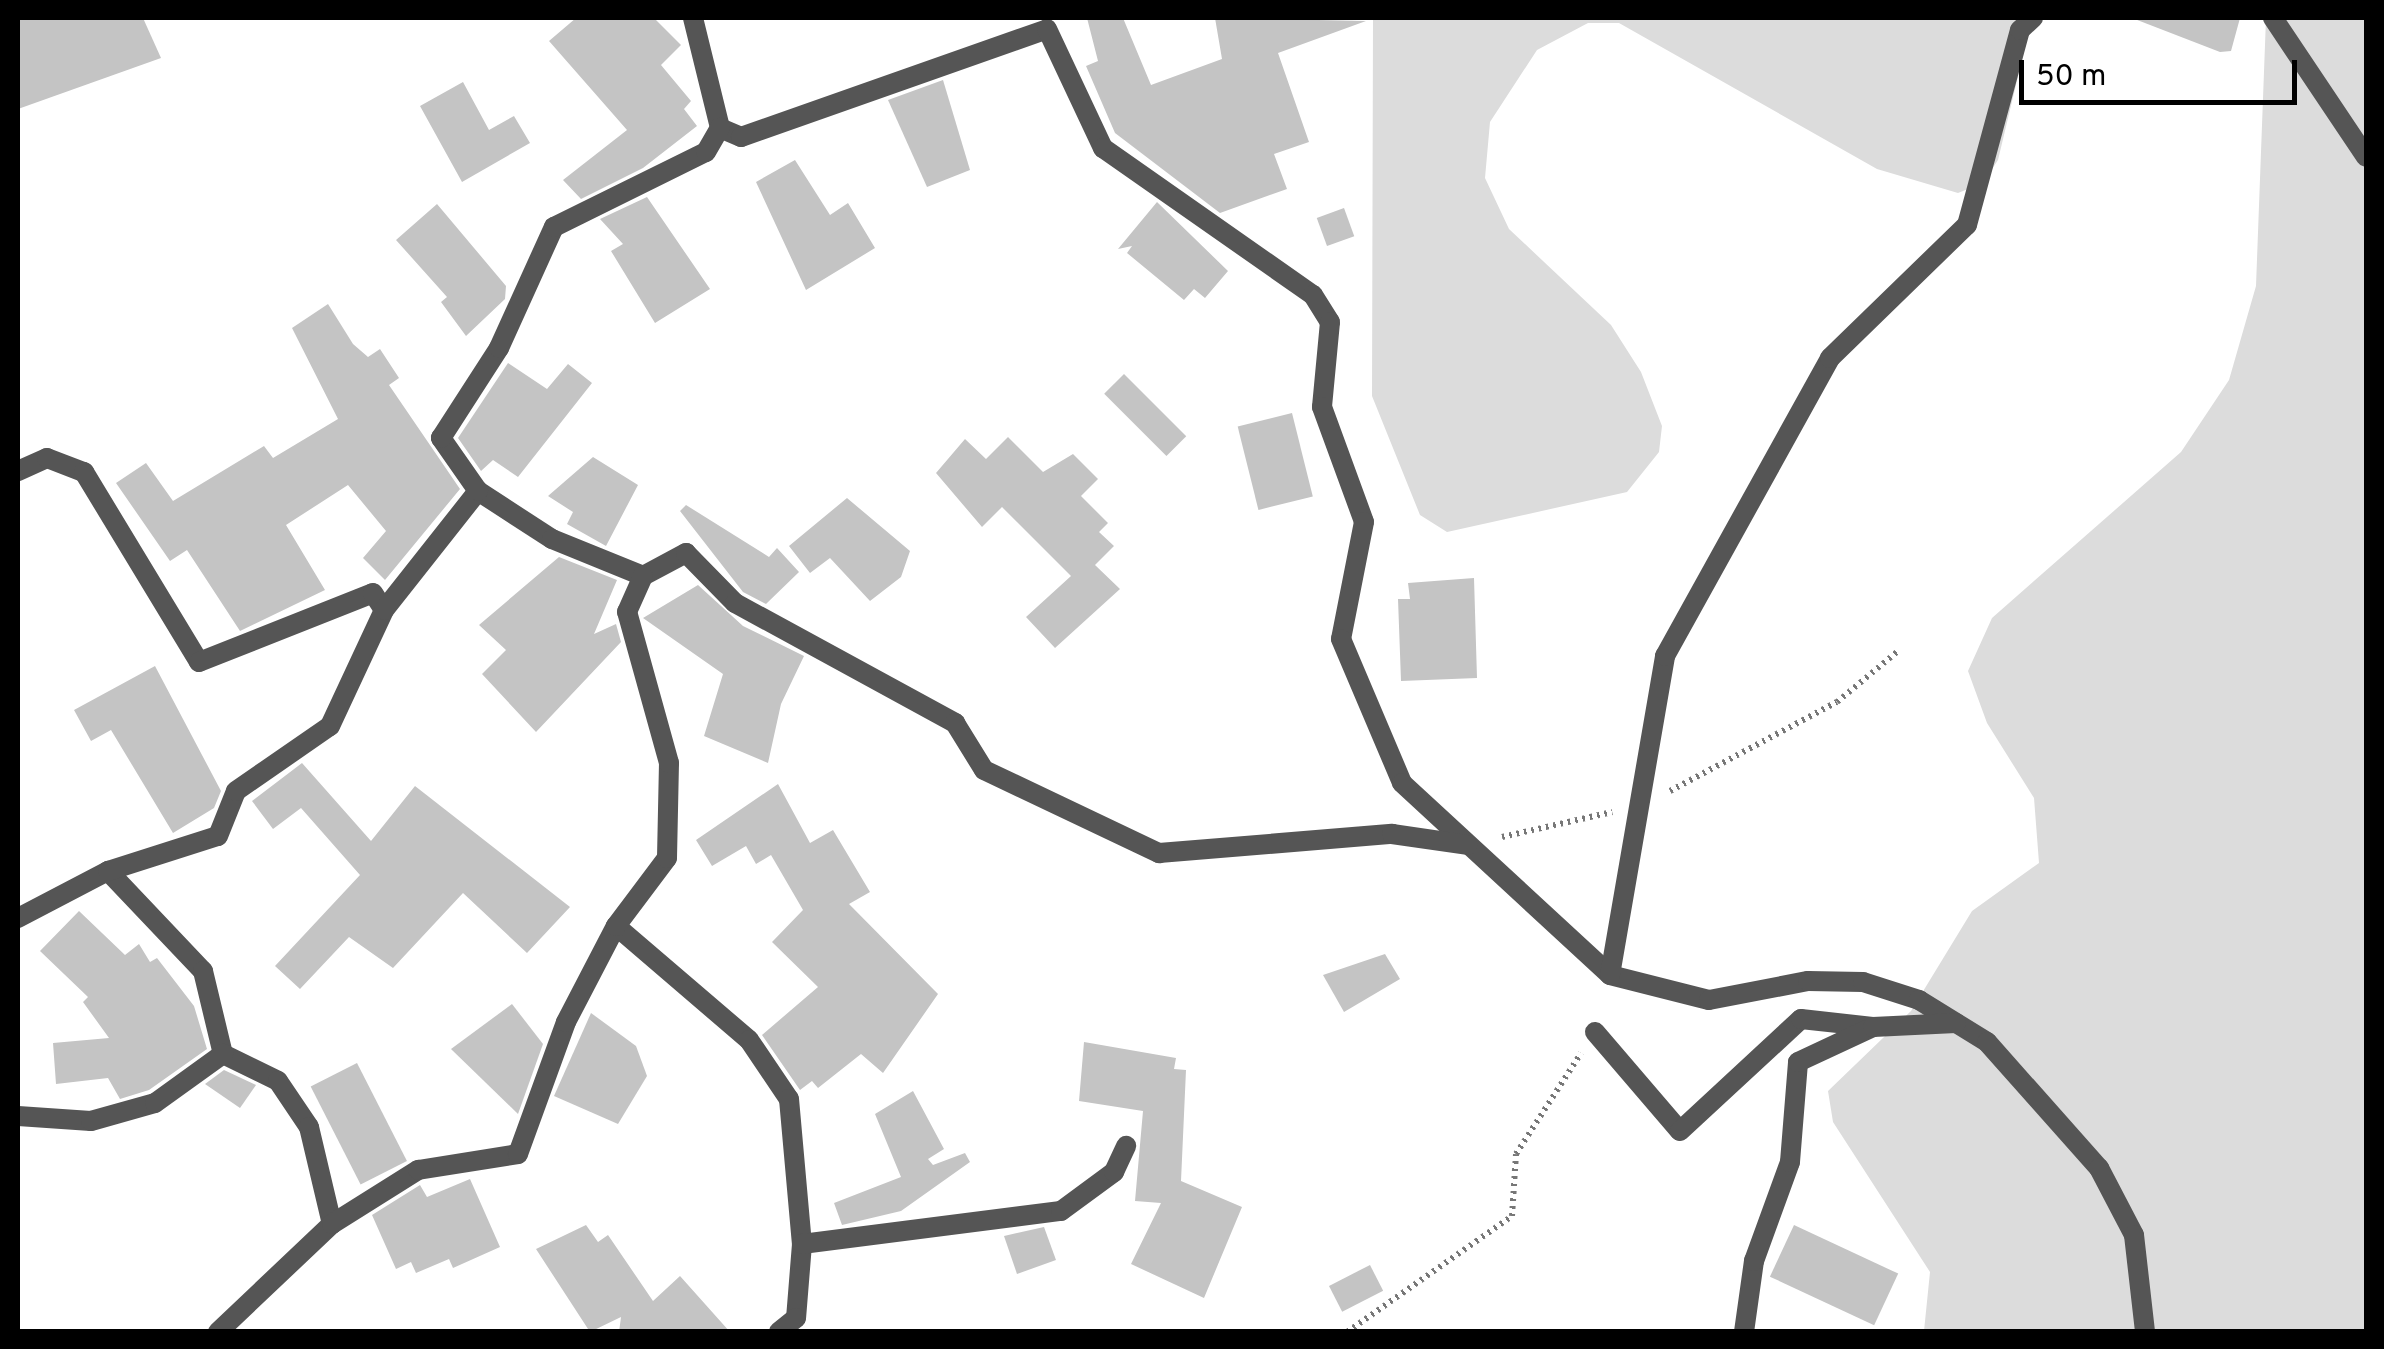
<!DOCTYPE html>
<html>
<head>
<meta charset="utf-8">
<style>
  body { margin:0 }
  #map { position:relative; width:2384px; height:1349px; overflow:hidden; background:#fff; font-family:Overpass,sans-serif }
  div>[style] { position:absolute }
  .green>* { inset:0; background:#dcdcdc }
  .building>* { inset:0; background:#c4c4c4; transform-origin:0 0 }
  .path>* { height:6px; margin-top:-3px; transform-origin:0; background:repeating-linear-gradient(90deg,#777 0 2.5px,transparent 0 7.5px) }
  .minor>* { height:20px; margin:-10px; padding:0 10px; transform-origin:10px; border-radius:10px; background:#555 }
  span { translate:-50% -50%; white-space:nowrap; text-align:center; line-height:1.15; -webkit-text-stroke:9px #fff; paint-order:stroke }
  .frame { position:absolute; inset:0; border:20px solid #000; pointer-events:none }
  .scale { position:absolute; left:2019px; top:60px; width:278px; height:45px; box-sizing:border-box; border:5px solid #000; border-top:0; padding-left:12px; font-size:30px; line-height:35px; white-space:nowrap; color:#000; -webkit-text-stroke:8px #fff; paint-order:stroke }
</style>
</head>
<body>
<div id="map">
  <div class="green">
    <div style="clip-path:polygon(1373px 18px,2032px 18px,1998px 160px,1983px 183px,1958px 193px,1877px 169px,1619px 23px,1588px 23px,1537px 50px,1490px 122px,1485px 178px,1509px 229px,1611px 325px,1641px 372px,1662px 426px,1659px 452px,1627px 492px,1447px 532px,1420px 515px,1372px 396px)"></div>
    <div style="clip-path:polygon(2266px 18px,2366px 18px,2366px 1331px,1924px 1331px,1930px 1272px,1833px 1122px,1828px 1091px,1911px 1011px,1972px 911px,2039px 863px,2034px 798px,1987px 723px,1968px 671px,1992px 618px,2181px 452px,2229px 380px,2256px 286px)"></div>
  </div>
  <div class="building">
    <div style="clip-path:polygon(18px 18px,143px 18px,161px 58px,18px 109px)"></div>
    <div style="clip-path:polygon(576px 18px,654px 18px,681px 45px,661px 65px,691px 101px,684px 109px,697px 126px,643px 168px,581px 199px,563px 180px,627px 130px,549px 41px)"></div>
    <div style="clip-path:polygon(1087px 18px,1123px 18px,1151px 85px,1222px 59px,1215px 18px,1366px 21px,1278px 53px,1309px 142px,1274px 154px,1287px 189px,1220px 213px,1115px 133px,1086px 66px,1098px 61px)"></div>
    <div style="clip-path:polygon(2132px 18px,2240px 18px,2231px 51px,2220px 52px)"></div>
    <div style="clip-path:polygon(943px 80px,970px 170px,927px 187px,888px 100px)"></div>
    <div style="clip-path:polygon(463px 82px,489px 130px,514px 116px,530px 143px,462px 182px,420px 106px)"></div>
    <div style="clip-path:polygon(795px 160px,830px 215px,848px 203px,875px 248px,806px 290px,756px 182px)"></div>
    <div style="clip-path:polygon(647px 197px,710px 289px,655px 323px,611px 251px,623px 244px,600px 219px)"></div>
    <div style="clip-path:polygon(1157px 202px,1228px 271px,1205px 298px,1194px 289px,1184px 300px,1127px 253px,1132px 246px,1118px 249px)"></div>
    <div style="clip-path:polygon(437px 204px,506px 286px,505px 299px,466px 336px,441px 302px,447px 297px,396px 240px)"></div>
    <div style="left:1344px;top:208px;width:30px;height:29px;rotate:70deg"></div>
    <div style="clip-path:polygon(328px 304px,353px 344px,368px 357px,380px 349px,399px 378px,389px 385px,460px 489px,385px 580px,363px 558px,386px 531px,348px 485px,286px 525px,325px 590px,240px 631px,187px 550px,170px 561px,116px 483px,146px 463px,173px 501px,264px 446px,273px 458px,338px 419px,292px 328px)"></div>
    <div style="clip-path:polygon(508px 363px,547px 389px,568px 364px,592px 383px,518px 477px,493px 460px,481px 471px,458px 438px)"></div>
    <div style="left:1124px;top:374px;width:88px;height:28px;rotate:45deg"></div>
    <div style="left:1292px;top:413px;width:86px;height:56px;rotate:76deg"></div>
    <div style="clip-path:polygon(1008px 437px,1043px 472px,1073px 454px,1098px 479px,1081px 496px,1108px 523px,1099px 532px,1114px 546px,1095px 565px,1120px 589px,1055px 648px,1026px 617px,1071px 576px,1002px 507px,982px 527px,936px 473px,965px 439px,986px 459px)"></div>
    <div style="clip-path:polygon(593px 457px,638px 485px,606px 546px,567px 524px,573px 512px,548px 496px)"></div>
    <div style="clip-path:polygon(847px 498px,910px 551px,901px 577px,870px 601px,830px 558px,810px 573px,789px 546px)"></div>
    <div style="clip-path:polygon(686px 505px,769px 557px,777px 548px,799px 572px,766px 604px,743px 592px,680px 511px)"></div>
    <div style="clip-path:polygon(559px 557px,617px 580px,594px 634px,616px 624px,621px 642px,536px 732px,482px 674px,506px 650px,479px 625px)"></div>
    <div style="clip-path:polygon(1474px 578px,1477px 678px,1401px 681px,1398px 599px,1410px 599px,1408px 583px)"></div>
    <div style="clip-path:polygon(698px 585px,743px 626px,804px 656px,781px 704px,768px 763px,704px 736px,723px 674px,643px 618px)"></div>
    <div style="clip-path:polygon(155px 666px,221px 791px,214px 808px,173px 833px,111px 730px,91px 741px,74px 710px)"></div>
    <div style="clip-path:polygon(302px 763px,371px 841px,415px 786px,570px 907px,527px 953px,463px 893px,393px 968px,349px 937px,300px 989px,275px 966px,360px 875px,301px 808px,273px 829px,252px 801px)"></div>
    <div style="clip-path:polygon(778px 784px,810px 843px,833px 830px,870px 892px,849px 904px,938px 994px,883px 1073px,861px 1054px,818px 1088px,812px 1081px,800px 1090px,762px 1035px,818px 987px,772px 942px,803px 910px,771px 855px,756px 864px,746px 846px,712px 866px,696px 840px)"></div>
    <div style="clip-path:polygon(79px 911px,125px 955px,139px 944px,150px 962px,157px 958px,194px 1006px,207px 1049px,149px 1090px,120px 1099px,108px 1078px,56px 1084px,53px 1043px,109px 1038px,83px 1002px,88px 997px,40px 951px)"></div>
    <div style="clip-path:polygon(1385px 954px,1400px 979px,1344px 1012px,1323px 975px)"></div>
    <div style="clip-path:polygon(512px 1004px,543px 1044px,518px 1114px,451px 1049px)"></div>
    <div style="clip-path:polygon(591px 1013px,636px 1046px,647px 1076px,618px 1124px,554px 1096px)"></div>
    <div style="clip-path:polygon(1084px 1042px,1176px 1058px,1174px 1069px,1186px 1070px,1181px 1181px,1242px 1207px,1204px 1298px,1131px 1264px,1161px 1203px,1135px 1201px,1143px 1111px,1079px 1101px)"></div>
    <div style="left:357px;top:1063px;width:110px;height:52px;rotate:63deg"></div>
    <div style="clip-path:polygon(224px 1070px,256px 1085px,240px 1108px,205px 1084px)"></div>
    <div style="clip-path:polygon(913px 1091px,944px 1149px,928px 1159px,933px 1165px,965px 1153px,970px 1162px,901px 1211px,842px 1225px,834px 1203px,901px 1177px,875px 1114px)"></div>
    <div style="clip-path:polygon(470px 1179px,500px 1247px,453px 1268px,449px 1259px,416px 1273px,411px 1262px,396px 1269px,372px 1215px,420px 1185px,427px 1197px)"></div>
    <div style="clip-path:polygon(586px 1225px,598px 1242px,608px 1235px,653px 1301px,680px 1276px,730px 1332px,619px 1332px,621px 1317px,590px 1332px,536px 1249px)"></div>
    <div style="left:1794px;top:1225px;width:115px;height:57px;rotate:25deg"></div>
    <div style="clip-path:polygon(1044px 1227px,1056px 1260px,1017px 1274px,1004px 1236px)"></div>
    <div style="left:1370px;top:1265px;width:29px;height:46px;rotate:63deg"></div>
  </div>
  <div class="path">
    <div style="left:1670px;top:791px;width:189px;rotate:-28.1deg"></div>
    <div style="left:1837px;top:702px;width:80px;rotate:-39.9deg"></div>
    <div style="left:1502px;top:837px;width:113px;rotate:-12.8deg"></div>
    <div style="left:1347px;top:1332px;width:202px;rotate:-35.1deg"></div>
    <div style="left:1512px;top:1216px;width:62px;rotate:-86.3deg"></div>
    <div style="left:1516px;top:1154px;width:120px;rotate:-57.2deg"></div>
  </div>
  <div class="minor">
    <div style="left:693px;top:18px;width:113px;rotate:76.2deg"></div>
    <div style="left:720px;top:128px;width:23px;rotate:23deg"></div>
    <div style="left:741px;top:137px;width:324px;rotate:-19.4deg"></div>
    <div style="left:1047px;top:29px;width:132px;rotate:64.8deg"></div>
    <div style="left:1103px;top:148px;width:256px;rotate:35deg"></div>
    <div style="left:1313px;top:295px;width:32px;rotate:58deg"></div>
    <div style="left:1330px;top:322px;width:85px;rotate:95.4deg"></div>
    <div style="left:1322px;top:407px;width:122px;rotate:69.9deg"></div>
    <div style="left:1364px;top:522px;width:119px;rotate:101.1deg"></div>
    <div style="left:1341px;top:639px;width:156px;rotate:67deg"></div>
    <div style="left:1402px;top:783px;width:283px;rotate:42.7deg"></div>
    <div style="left:1610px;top:975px;width:102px;rotate:14.2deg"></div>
    <div style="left:1709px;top:1000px;width:101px;rotate:-10.9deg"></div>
    <div style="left:1808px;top:981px;width:55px;rotate:1deg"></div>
    <div style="left:1863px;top:982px;width:59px;rotate:17.8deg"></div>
    <div style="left:1919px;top:1000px;width:80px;rotate:31.7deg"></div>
    <div style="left:1987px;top:1042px;width:169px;rotate:48.4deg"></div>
    <div style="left:2099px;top:1168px;width:76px;rotate:62.4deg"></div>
    <div style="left:2134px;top:1235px;width:98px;rotate:83.5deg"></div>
    <div style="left:2273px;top:18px;width:167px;rotate:56.2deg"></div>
    <div style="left:18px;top:471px;width:32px;rotate:-24deg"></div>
    <div style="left:47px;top:458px;width:40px;rotate:21deg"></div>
    <div style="left:84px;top:472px;width:222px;rotate:58.8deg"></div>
    <div style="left:199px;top:662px;width:187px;rotate:-21.6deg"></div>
    <div style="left:373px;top:593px;width:20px;rotate:57deg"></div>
    <div style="left:478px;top:491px;width:88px;rotate:33deg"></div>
    <div style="left:552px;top:539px;width:98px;rotate:22.1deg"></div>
    <div style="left:643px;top:576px;width:49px;rotate:-28.1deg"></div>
    <div style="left:686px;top:553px;width:70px;rotate:45.6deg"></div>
    <div style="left:735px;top:603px;width:251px;rotate:28.6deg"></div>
    <div style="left:955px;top:723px;width:55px;rotate:58.3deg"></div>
    <div style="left:984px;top:770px;width:194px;rotate:25.4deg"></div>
    <div style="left:1159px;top:853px;width:234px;rotate:-4.7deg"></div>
    <div style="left:1392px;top:834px;width:76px;rotate:8.3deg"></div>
    <div style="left:108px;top:871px;width:138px;rotate:46.5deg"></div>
    <div style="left:203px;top:971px;width:85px;rotate:76.5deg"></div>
    <div style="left:223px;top:1054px;width:61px;rotate:26.1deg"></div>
    <div style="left:278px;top:1081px;width:55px;rotate:56deg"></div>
    <div style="left:309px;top:1127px;width:100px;rotate:76.7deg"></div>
    <div style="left:18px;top:918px;width:102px;rotate:-27.6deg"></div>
    <div style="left:108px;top:871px;width:115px;rotate:-17.7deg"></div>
    <div style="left:218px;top:836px;width:48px;rotate:-68.2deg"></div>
    <div style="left:236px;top:791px;width:114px;rotate:-34.7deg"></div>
    <div style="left:330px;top:726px;width:128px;rotate:-65deg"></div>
    <div style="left:384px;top:610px;width:152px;rotate:-51.7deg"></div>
    <div style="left:478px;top:491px;width:65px;rotate:-124.9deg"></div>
    <div style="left:441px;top:438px;width:107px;rotate:-57.2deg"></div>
    <div style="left:499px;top:348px;width:133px;rotate:-65.6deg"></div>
    <div style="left:554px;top:227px;width:169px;rotate:-26.3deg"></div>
    <div style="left:706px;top:152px;width:28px;rotate:-60deg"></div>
    <div style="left:616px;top:926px;width:175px;rotate:40.6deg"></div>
    <div style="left:749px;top:1040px;width:71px;rotate:55.9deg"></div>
    <div style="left:789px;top:1099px;width:146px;rotate:84.9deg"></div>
    <div style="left:802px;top:1244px;width:74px;rotate:94.6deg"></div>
    <div style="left:796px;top:1318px;width:22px;rotate:141deg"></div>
    <div style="left:1610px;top:975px;width:324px;rotate:-80.2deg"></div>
    <div style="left:1665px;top:656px;width:341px;rotate:-61deg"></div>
    <div style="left:1830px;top:358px;width:191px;rotate:-44.2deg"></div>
    <div style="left:1967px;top:225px;width:202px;rotate:-74.8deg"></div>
    <div style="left:2020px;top:30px;width:18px;rotate:-43deg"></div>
    <div style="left:1595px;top:1032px;width:130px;rotate:49.4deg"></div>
    <div style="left:1680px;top:1131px;width:165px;rotate:-42.8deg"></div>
    <div style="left:1801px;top:1019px;width:72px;rotate:6.3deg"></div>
    <div style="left:18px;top:1116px;width:73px;rotate:3.9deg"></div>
    <div style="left:91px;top:1121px;width:66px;rotate:-15.7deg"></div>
    <div style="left:155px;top:1103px;width:84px;rotate:-35.8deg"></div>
    <div style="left:802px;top:1244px;width:261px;rotate:-7.3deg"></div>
    <div style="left:1061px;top:1211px;width:66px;rotate:-36.3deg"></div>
    <div style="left:1114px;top:1172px;width:29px;rotate:-65deg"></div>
    <div style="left:218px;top:1332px;width:157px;rotate:-43.5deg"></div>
    <div style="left:332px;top:1224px;width:102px;rotate:-32.1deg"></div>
    <div style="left:418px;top:1170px;width:101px;rotate:-9.1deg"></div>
    <div style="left:518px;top:1154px;width:140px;rotate:-70deg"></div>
    <div style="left:566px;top:1022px;width:108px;rotate:-62.5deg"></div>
    <div style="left:616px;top:926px;width:85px;rotate:-53.1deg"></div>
    <div style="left:667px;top:858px;width:95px;rotate:-88.8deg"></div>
    <div style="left:669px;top:763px;width:157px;rotate:-105.5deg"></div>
    <div style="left:627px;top:612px;width:39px;rotate:-66deg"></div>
    <div style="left:1744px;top:1332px;width:72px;rotate:-82deg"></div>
    <div style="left:1754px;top:1261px;width:105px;rotate:-70deg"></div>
    <div style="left:1790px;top:1162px;width:100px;rotate:-85.4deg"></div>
    <div style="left:1798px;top:1062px;width:83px;rotate:-25deg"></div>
    <div style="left:1873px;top:1027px;width:83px;rotate:-2.8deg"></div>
  </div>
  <div class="frame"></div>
  <div class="scale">50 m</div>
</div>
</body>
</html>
